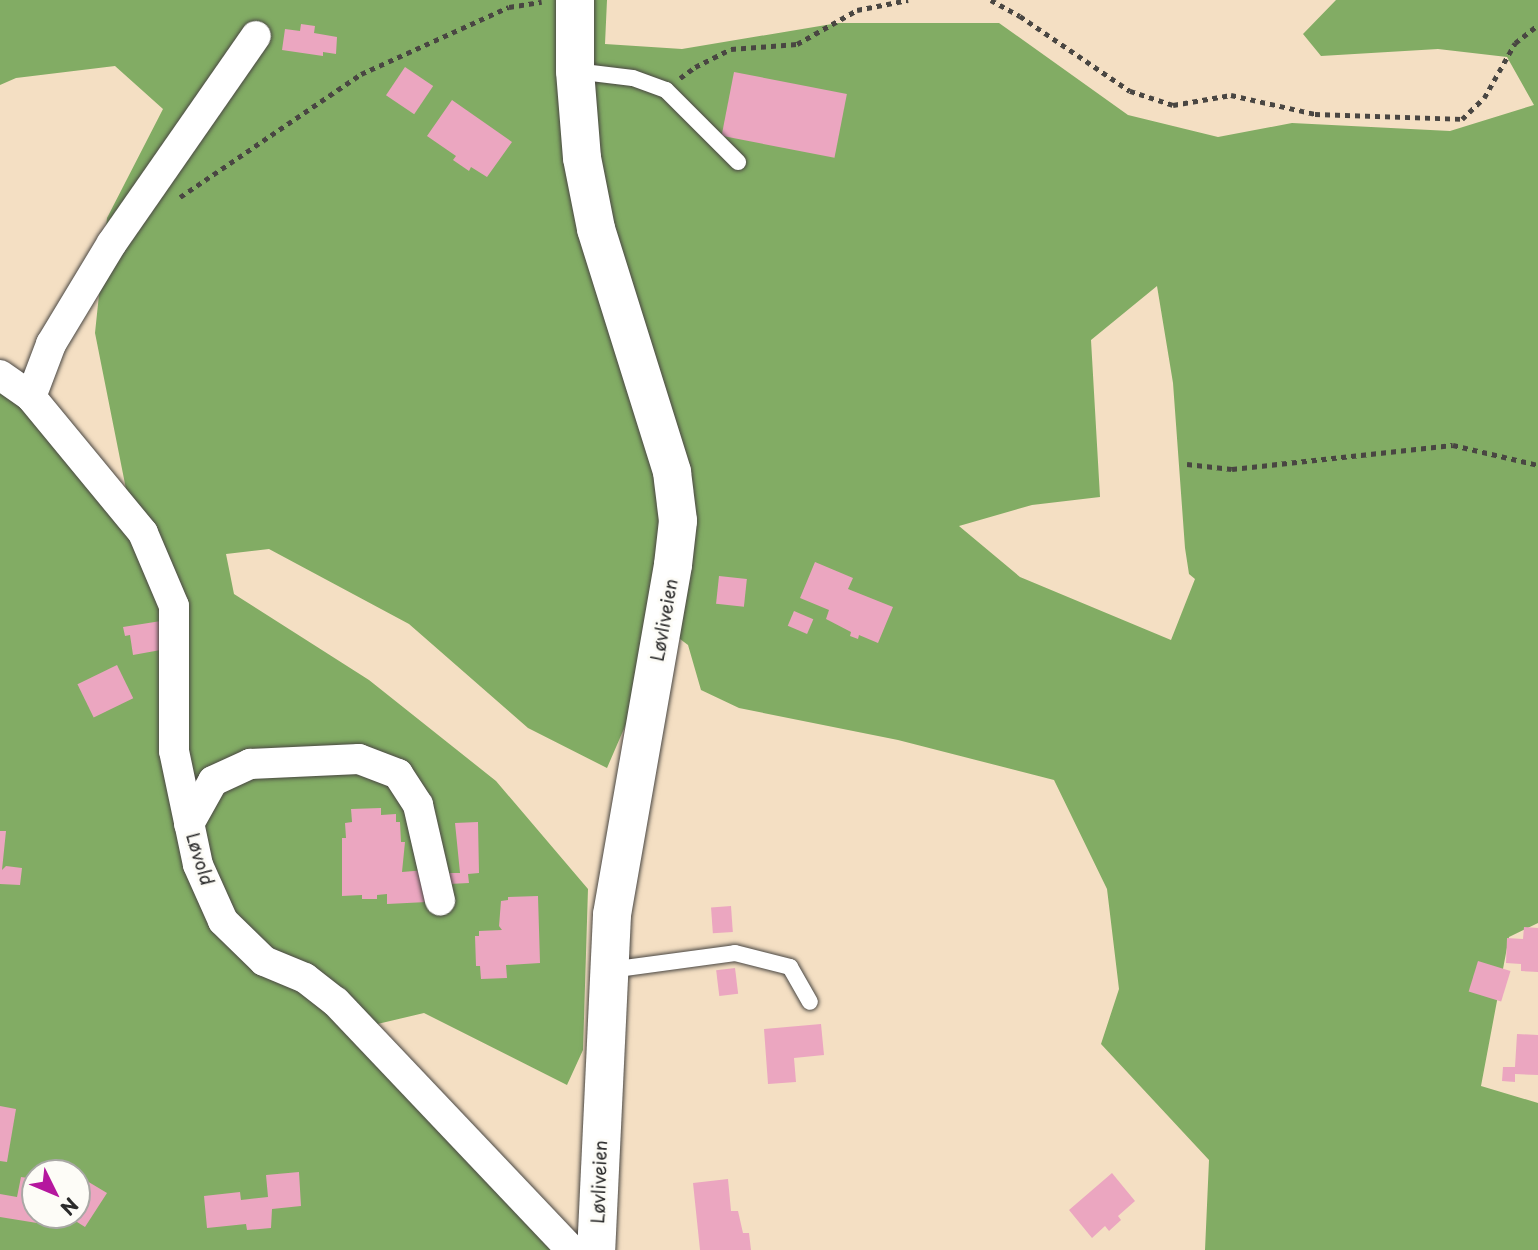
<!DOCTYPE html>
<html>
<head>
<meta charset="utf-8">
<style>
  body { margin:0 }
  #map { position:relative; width:1538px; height:1250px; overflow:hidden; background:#f4dfc3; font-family:"Playpen Sans",sans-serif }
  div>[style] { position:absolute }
  .forest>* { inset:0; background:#82ac64 }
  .building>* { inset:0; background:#eba6c0; transform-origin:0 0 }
  .path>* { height:4.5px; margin-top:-2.25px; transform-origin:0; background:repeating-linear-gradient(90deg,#494642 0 5px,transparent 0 10px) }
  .roads { filter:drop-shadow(0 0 2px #494642) drop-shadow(0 0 2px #494642) }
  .service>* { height:16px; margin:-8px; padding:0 8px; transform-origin:8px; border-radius:8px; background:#fff }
  .minor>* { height:30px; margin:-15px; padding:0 15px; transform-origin:15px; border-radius:15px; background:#fff }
  .secondary>* { height:38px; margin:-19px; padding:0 19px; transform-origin:19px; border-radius:19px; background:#fff }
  span { translate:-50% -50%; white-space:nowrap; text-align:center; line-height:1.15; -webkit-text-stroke:6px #fdfcf7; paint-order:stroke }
  .street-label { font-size:18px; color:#2b2b2b }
  .north { position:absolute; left:21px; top:1159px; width:70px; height:70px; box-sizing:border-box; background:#fdfcf7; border:2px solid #a9a8a5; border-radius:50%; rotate:133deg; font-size:19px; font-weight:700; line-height:28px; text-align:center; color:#2b2b2b }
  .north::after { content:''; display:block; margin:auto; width:24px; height:32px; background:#b5179e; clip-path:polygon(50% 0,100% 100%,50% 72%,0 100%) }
</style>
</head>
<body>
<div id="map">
  <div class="forest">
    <div style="clip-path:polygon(evenodd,0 0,607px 0,605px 44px,682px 49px,838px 23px,999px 23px,1128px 115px,1218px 137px,1292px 123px,1450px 131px,1534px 105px,1507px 57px,1438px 49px,1321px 56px,1303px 34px,1336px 0,1538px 0,1538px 923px,1509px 937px,1481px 1086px,1538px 1103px,1538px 1250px,1205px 1250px,1209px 1160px,1101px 1044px,1119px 989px,1107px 889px,1054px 780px,898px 740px,739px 708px,701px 690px,688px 645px,656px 621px,636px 701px,607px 768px,528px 728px,409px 624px,269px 549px,226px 554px,234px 594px,369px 680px,496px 781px,588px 889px,583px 1050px,567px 1085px,424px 1013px,369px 1026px,563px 1250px,0 1250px,0 382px,124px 508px,126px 489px,95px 333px,107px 218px,163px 109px,115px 66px,16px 78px,0 85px,0 0,1157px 286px,1173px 383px,1185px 548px,1189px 574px,1195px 579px,1171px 640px,1020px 577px,959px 526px,1032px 505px,1100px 497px,1091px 340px,1157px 286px,0 0,35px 1173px,77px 1173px,77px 1215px,35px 1215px,35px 1173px)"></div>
  </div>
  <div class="building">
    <div style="clip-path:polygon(301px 24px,315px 26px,314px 33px,337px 37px,336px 54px,323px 52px,323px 56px,282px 50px,285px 29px,300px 31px)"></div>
    <div style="left:405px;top:67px;width:34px;height:34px;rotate:34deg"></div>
    <div style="left:734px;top:72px;width:115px;height:65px;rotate:11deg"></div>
    <div style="clip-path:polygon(452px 100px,512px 142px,487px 177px,471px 167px,469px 171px,453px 160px,456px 156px,427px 136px)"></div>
    <div style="clip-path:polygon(815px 562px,853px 578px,848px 589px,893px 607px,878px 643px,859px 635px,858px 639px,850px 636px,851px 632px,826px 619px,829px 610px,800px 598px)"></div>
    <div style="left:719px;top:576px;width:28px;height:28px;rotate:6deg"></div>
    <div style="left:794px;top:611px;width:21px;height:16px;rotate:23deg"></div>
    <div style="clip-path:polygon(161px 621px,166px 649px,133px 655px,130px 635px,125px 636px,123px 627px)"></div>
    <div style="left:117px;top:665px;width:37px;height:44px;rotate:64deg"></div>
    <div style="clip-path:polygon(381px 808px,381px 815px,396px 814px,396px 822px,400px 822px,401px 842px,405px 842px,402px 872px,426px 870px,427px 902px,387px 904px,387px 894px,377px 895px,377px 899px,362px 899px,362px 895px,342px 896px,342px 838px,346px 838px,345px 823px,352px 822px,351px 809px)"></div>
    <div style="clip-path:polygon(478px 822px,479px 873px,468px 874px,469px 883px,449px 884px,448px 873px,460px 873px,455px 823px)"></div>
    <div style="clip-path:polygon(0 831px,6px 831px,2px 870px,6px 866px,22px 868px,20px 885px,0 884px)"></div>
    <div style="clip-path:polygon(538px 896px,540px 963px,506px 965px,507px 978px,481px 979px,480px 966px,476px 966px,475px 936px,479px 936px,479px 931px,502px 930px,499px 926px,501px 901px,508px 900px,508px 897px)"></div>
    <div style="left:731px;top:906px;width:26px;height:20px;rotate:86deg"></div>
    <div style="clip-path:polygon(1524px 927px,1538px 928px,1538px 972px,1521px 971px,1521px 964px,1506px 963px,1507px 938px,1523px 939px)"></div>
    <div style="left:1478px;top:961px;width:34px;height:32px;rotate:17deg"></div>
    <div style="left:735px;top:968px;width:26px;height:19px;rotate:83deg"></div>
    <div style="clip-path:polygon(821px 1024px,824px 1055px,794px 1058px,796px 1082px,768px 1084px,764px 1029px)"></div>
    <div style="clip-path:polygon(1517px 1034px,1538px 1035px,1538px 1075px,1515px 1074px,1515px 1082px,1502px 1081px,1503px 1067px,1515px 1067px)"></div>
    <div style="clip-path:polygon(0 1106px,16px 1109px,7px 1162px,0 1161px)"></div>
    <div style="clip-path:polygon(299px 1172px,301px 1206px,272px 1209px,271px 1228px,247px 1230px,246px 1224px,207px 1228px,204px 1196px,240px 1192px,241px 1200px,268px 1197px,266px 1175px)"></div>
    <div style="clip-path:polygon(1112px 1173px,1135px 1201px,1118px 1216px,1121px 1220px,1109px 1231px,1105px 1226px,1092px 1238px,1069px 1210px)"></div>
    <div style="clip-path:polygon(21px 1177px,35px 1179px,37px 1223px,0 1217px,0 1194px,17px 1197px)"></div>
    <div style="clip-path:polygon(82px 1178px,107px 1193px,85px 1227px,66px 1215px,77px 1215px,77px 1187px)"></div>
    <div style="clip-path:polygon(728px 1179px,731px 1211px,738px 1211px,743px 1233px,749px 1233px,751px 1250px,700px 1250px,693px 1183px)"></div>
  </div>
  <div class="path">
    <div style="left:991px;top:0;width:33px;rotate:29deg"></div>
    <div style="left:1020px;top:16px;width:133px;rotate:34.3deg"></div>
    <div style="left:1130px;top:91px;width:45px;rotate:18deg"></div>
    <div style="left:1173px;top:105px;width:59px;rotate:-9.8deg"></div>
    <div style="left:1231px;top:95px;width:86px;rotate:12.7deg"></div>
    <div style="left:1315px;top:114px;width:147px;rotate:1.9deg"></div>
    <div style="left:1462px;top:119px;width:30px;rotate:-44deg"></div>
    <div style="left:1484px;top:98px;width:63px;rotate:-60.6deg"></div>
    <div style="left:1515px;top:43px;width:29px;rotate:-38deg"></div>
    <div style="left:680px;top:78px;width:19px;rotate:-36deg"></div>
    <div style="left:695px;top:67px;width:40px;rotate:-26.6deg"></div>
    <div style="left:731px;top:49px;width:66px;rotate:-4.3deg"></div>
    <div style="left:797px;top:44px;width:69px;rotate:-29.5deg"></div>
    <div style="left:857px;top:10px;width:52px;rotate:-11.1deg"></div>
    <div style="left:180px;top:197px;width:219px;rotate:-34.2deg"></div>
    <div style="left:361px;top:74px;width:162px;rotate:-24.4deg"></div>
    <div style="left:509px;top:7px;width:33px;rotate:-9deg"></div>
    <div style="left:1187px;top:464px;width:45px;rotate:6.3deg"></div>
    <div style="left:1232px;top:469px;width:222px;rotate:-6.2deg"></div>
    <div style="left:1453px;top:445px;width:87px;rotate:13.2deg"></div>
  </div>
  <div class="roads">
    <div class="service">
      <div style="left:575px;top:71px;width:58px;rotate:6.9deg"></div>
      <div style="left:633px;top:78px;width:35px;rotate:20deg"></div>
      <div style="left:666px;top:90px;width:102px;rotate:45deg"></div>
      <div style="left:610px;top:970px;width:126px;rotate:-7.7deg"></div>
      <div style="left:735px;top:953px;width:57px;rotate:14.3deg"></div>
      <div style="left:790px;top:967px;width:40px;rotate:60.3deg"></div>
    </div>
    <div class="minor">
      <div style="left:0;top:375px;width:38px;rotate:35deg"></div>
      <div style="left:31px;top:397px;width:176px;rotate:50.5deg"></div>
      <div style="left:143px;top:533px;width:79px;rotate:67deg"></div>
      <div style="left:174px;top:606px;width:145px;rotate:90deg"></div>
      <div style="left:174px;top:751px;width:116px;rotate:78.1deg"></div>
      <div style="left:198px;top:865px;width:61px;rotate:65.9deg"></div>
      <div style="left:223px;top:921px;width:57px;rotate:44.3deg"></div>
      <div style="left:264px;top:961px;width:44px;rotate:22.5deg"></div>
      <div style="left:305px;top:978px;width:39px;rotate:38deg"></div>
      <div style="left:336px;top:1002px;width:342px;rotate:46.5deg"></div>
      <div style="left:31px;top:397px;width:57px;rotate:-69.3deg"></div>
      <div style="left:51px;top:344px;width:118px;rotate:-58.9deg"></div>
      <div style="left:112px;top:243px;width:252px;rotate:-55.2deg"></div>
      <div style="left:189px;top:824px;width:49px;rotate:-60.8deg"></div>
      <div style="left:213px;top:781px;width:41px;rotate:-24.7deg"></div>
      <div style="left:250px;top:764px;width:109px;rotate:-2.6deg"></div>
      <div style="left:359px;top:759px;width:42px;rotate:21deg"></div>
      <div style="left:398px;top:774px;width:37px;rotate:57deg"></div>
      <div style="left:418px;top:805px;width:98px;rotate:77deg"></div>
    </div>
    <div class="secondary">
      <div style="left:575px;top:0;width:71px;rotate:90deg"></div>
      <div style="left:575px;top:71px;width:87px;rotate:85.4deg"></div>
      <div style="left:582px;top:158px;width:72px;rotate:78.8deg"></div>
      <div style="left:596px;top:229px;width:255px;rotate:72.6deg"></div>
      <div style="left:672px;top:472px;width:49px;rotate:83deg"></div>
      <div style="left:678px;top:521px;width:44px;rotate:96.5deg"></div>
      <div style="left:673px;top:565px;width:355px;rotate:99.9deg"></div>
      <div style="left:612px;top:915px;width:335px;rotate:92.7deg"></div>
    </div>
  </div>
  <div class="street-label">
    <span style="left:664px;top:620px;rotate:-80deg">Løvliveien</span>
    <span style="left:200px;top:859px;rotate:73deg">Løvold</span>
    <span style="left:599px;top:1182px;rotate:-88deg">Løvliveien</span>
  </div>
  <div class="north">N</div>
</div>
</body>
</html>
